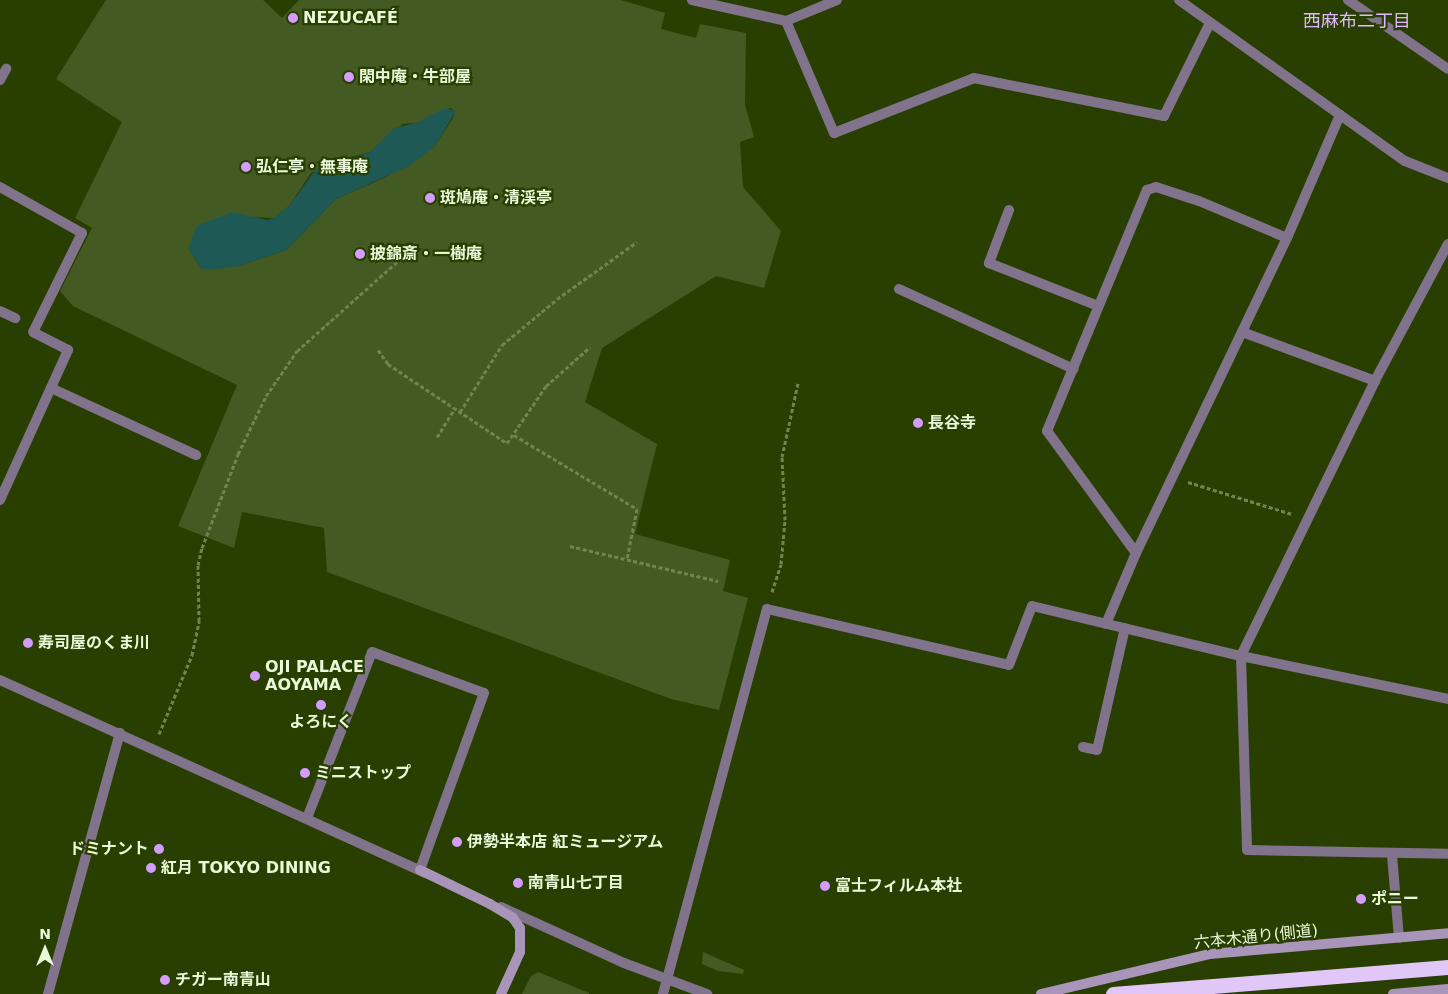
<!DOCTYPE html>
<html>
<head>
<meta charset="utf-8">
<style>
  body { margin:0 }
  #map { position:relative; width:1448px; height:994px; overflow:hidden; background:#283f01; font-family:"DejaVu Sans","Noto Sans JP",sans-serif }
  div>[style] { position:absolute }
  .green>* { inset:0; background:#435b23 }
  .water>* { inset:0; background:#1e5955 }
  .path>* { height:3px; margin-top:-1.5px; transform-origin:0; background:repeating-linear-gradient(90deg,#708452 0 4px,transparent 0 6.5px) }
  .service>* { height:10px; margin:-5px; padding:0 5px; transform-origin:5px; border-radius:5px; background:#80738b }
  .minor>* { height:10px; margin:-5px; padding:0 5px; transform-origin:5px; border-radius:5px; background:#80738b }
  .tertiary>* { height:10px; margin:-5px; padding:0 5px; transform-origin:5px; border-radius:5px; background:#80738b }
  .secondary>* { height:10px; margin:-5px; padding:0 5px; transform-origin:5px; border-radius:5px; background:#a994ba }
  .motorway>* { height:15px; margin:-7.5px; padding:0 7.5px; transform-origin:7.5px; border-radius:7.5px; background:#e1c7f7 }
  .dots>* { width:14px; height:14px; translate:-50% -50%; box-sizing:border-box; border:2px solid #283f01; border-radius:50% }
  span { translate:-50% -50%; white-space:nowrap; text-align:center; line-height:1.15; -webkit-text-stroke:4.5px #283f01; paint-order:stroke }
  .poi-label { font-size:16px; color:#e8f8d8; font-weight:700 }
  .left { translate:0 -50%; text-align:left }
  .right { translate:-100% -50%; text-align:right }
  .street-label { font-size:16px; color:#e8f8d8 }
  .neighbourhood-label { font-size:18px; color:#ddb8fb }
  .north { position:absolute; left:20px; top:924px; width:50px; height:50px; -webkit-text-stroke:4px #283f01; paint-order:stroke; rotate:0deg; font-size:14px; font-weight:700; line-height:20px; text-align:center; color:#e8f8d8 }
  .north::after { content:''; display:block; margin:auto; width:18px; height:22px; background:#e8f8d8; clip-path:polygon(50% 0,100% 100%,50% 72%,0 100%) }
</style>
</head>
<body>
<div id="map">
  <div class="green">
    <div style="clip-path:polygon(evenodd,106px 0,263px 0,282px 18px,299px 0,621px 0,665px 13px,661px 29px,696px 38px,700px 24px,746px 33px,745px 105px,754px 137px,740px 142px,743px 187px,781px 231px,764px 288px,716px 276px,602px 348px,585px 402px,657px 444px,635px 534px,730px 560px,723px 591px,748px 598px,719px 710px,671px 699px,327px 572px,324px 528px,242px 512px,234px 548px,178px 526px,237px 385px,73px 306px,60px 291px,92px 228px,75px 218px,122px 122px,56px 79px,106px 0,450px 108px,455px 111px,453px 118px,434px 147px,386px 177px,336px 199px,286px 250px,238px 266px,201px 268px,195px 259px,189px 248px,252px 217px,274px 218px,289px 206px,311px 173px,331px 162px,370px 152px,403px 124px,416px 123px,450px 108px)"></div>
    <div style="clip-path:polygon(703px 952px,744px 970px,743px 974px,718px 971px,702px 964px)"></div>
    <div style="clip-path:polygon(538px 972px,589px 993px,589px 994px,522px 994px,531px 976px)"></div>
  </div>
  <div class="water">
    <div style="clip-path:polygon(445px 108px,456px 111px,434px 147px,409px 166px,336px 199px,286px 250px,238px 266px,210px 270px,201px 268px,195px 259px,189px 248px,194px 231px,200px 224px,233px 212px,267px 220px,274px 218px,289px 206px,316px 169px,370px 152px,394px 128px,416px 123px)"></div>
  </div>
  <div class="path">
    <div style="left:378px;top:350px;width:17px;rotate:54deg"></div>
    <div style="left:388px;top:364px;width:143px;rotate:33.6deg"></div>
    <div style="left:507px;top:443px;width:69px;rotate:-55.6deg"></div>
    <div style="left:546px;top:386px;width:59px;rotate:-41.6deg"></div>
    <div style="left:460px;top:412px;width:79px;rotate:-57.9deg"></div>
    <div style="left:502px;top:345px;width:72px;rotate:-39.9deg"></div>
    <div style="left:557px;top:299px;width:98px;rotate:-35.5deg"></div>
    <div style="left:514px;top:435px;width:144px;rotate:31deg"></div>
    <div style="left:637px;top:509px;width:51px;rotate:101.3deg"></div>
    <div style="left:437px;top:437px;width:34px;rotate:-58deg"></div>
    <div style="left:1188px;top:482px;width:109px;rotate:17.1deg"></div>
    <div style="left:570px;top:546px;width:152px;rotate:13.3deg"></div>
    <div style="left:772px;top:592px;width:29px;rotate:-72deg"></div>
    <div style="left:781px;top:564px;width:44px;rotate:-84.8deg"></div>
    <div style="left:785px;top:520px;width:63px;rotate:-92.7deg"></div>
    <div style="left:782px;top:457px;width:76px;rotate:-77.8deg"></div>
    <div style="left:159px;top:734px;width:86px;rotate:-67.3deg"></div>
    <div style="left:192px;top:655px;width:35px;rotate:-78deg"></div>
    <div style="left:199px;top:621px;width:56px;rotate:-91deg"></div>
    <div style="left:198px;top:565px;width:17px;rotate:-77deg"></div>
    <div style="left:202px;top:548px;width:101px;rotate:-69deg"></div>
    <div style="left:238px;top:454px;width:64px;rotate:-64.2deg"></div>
    <div style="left:266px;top:396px;width:55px;rotate:-55.4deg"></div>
    <div style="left:297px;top:351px;width:147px;rotate:-41.7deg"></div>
  </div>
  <div class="service">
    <div style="left:0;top:80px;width:13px;rotate:-61deg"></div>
    <div style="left:0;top:187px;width:94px;rotate:29.3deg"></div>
    <div style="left:82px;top:233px;width:110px;rotate:116.3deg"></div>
    <div style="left:1009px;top:210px;width:57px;rotate:110.7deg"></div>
    <div style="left:989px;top:263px;width:117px;rotate:21.5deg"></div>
    <div style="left:1448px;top:244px;width:155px;rotate:118.1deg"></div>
    <div style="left:1375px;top:381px;width:306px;rotate:116deg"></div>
    <div style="left:1241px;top:656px;width:194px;rotate:88.2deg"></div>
    <div style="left:1247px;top:850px;width:201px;rotate:1.1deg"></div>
    <div style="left:899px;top:289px;width:192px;rotate:24.6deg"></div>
    <div style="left:0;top:311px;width:17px;rotate:25deg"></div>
    <div style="left:1242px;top:332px;width:142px;rotate:20.2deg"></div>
    <div style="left:51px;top:388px;width:160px;rotate:24.8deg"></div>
    <div style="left:1136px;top:553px;width:151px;rotate:-126.1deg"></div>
    <div style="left:1047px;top:431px;width:261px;rotate:-67.5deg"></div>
    <div style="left:1147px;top:190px;width:9px;rotate:-18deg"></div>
    <div style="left:1156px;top:187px;width:45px;rotate:18deg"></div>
    <div style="left:1199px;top:201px;width:95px;rotate:22.8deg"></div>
    <div style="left:1083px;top:747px;width:14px;rotate:12deg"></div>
    <div style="left:1097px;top:750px;width:125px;rotate:-77.1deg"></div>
    <div style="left:307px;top:818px;width:178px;rotate:-68.6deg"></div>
    <div style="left:372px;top:652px;width:119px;rotate:20.1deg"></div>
    <div style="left:484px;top:693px;width:188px;rotate:109.9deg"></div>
  </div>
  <div class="minor">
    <div style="left:692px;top:0;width:96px;rotate:12.6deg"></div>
    <div style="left:1179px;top:0;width:277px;rotate:35.5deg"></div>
    <div style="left:1405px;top:161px;width:46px;rotate:21.6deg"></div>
    <div style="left:1348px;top:0;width:121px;rotate:34.6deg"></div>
    <div style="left:786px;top:21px;width:122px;rotate:66.8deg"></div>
    <div style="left:834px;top:133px;width:150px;rotate:-21.4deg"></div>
    <div style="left:974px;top:78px;width:194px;rotate:11.3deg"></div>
    <div style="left:1164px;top:116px;width:104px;rotate:-63.7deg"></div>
    <div style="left:786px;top:21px;width:55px;rotate:-22.4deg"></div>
    <div style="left:0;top:500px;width:165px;rotate:-65.6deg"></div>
    <div style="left:68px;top:350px;width:39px;rotate:-153deg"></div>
    <div style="left:1106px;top:624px;width:77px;rotate:-67.1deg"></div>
    <div style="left:1136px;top:553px;width:349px;rotate:-64.4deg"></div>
    <div style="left:1287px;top:238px;width:134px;rotate:-66.7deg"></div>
    <div style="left:1392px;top:855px;width:83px;rotate:85.2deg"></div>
    <div style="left:48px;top:994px;width:271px;rotate:-74.6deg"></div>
    <div style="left:663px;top:994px;width:399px;rotate:-74.9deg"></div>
    <div style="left:767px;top:609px;width:248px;rotate:13deg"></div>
    <div style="left:1009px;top:665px;width:63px;rotate:-68.7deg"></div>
    <div style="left:1032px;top:606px;width:215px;rotate:13.5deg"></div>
    <div style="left:1241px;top:656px;width:211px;rotate:11.7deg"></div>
  </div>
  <div class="tertiary">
    <div style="left:0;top:680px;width:468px;rotate:24.4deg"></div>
    <div style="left:501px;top:907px;width:135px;rotate:24.5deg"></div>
    <div style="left:624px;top:963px;width:89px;rotate:20.5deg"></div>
  </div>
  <div class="secondary">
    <div style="left:420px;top:870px;width:78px;rotate:25.9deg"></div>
    <div style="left:490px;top:904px;width:27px;rotate:31deg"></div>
    <div style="left:513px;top:918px;width:12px;rotate:55deg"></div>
    <div style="left:520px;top:928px;width:24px;rotate:90deg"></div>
    <div style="left:520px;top:952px;width:46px;rotate:114.3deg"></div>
    <div style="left:1041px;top:994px;width:174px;rotate:-13.3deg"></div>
    <div style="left:1210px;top:954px;width:239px;rotate:-5deg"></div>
    <div style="left:1393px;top:994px;width:55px;rotate:-5.2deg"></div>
  </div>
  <div class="motorway">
    <div style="left:1113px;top:994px;width:336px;rotate:-4.6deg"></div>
  </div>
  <div class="dots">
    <div style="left:293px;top:18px;background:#d39cfd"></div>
    <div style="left:349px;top:77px;background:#d39cfd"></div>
    <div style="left:246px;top:167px;background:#d39cfd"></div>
    <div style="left:430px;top:198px;background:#d39cfd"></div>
    <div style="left:360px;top:254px;background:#d39cfd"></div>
    <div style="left:918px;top:423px;background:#d39cfd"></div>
    <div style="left:28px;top:643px;background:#d39cfd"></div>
    <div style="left:255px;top:676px;background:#d39cfd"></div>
    <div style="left:321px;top:705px;background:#d39cfd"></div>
    <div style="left:305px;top:773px;background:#d39cfd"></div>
    <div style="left:457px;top:842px;background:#d39cfd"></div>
    <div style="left:159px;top:849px;background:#d39cfd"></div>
    <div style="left:151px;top:868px;background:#d39cfd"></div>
    <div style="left:518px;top:883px;background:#d39cfd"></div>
    <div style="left:825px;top:886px;background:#d39cfd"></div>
    <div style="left:1361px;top:899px;background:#d39cfd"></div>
    <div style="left:165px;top:980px;background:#d39cfd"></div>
  </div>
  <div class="poi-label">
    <span class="left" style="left:303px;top:18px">NEZUCAFÉ</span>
    <span class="left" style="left:359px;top:77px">閑中庵・牛部屋</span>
    <span class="left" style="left:256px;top:167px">弘仁亭・無事庵</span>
    <span class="left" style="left:440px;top:198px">斑鳩庵・清渓亭</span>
    <span class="left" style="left:370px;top:254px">披錦斎・一樹庵</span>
    <span class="left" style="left:928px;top:423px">長谷寺</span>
    <span class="left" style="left:38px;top:643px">寿司屋のくま川</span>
    <span class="left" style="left:265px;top:676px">OJI PALACE<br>AOYAMA</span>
    <span style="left:321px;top:722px">よろにく</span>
    <span class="left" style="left:315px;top:773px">ミニストップ</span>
    <span class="left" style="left:467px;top:842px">伊勢半本店 紅ミュージアム</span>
    <span class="right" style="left:149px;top:849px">ドミナント</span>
    <span class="left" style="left:161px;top:868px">紅月 TOKYO DINING</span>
    <span class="left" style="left:528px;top:883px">南青山七丁目</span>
    <span class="left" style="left:835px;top:886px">富士フィルム本社</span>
    <span class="left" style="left:1371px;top:899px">ポニー</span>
    <span class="left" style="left:175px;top:980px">チガー南青山</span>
  </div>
  <div class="street-label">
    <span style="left:1256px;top:937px;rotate:-6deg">六本木通り(側道)</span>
  </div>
  <div class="neighbourhood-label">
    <span style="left:1357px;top:21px">西麻布二丁目</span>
  </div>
  <div class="north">N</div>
</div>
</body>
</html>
